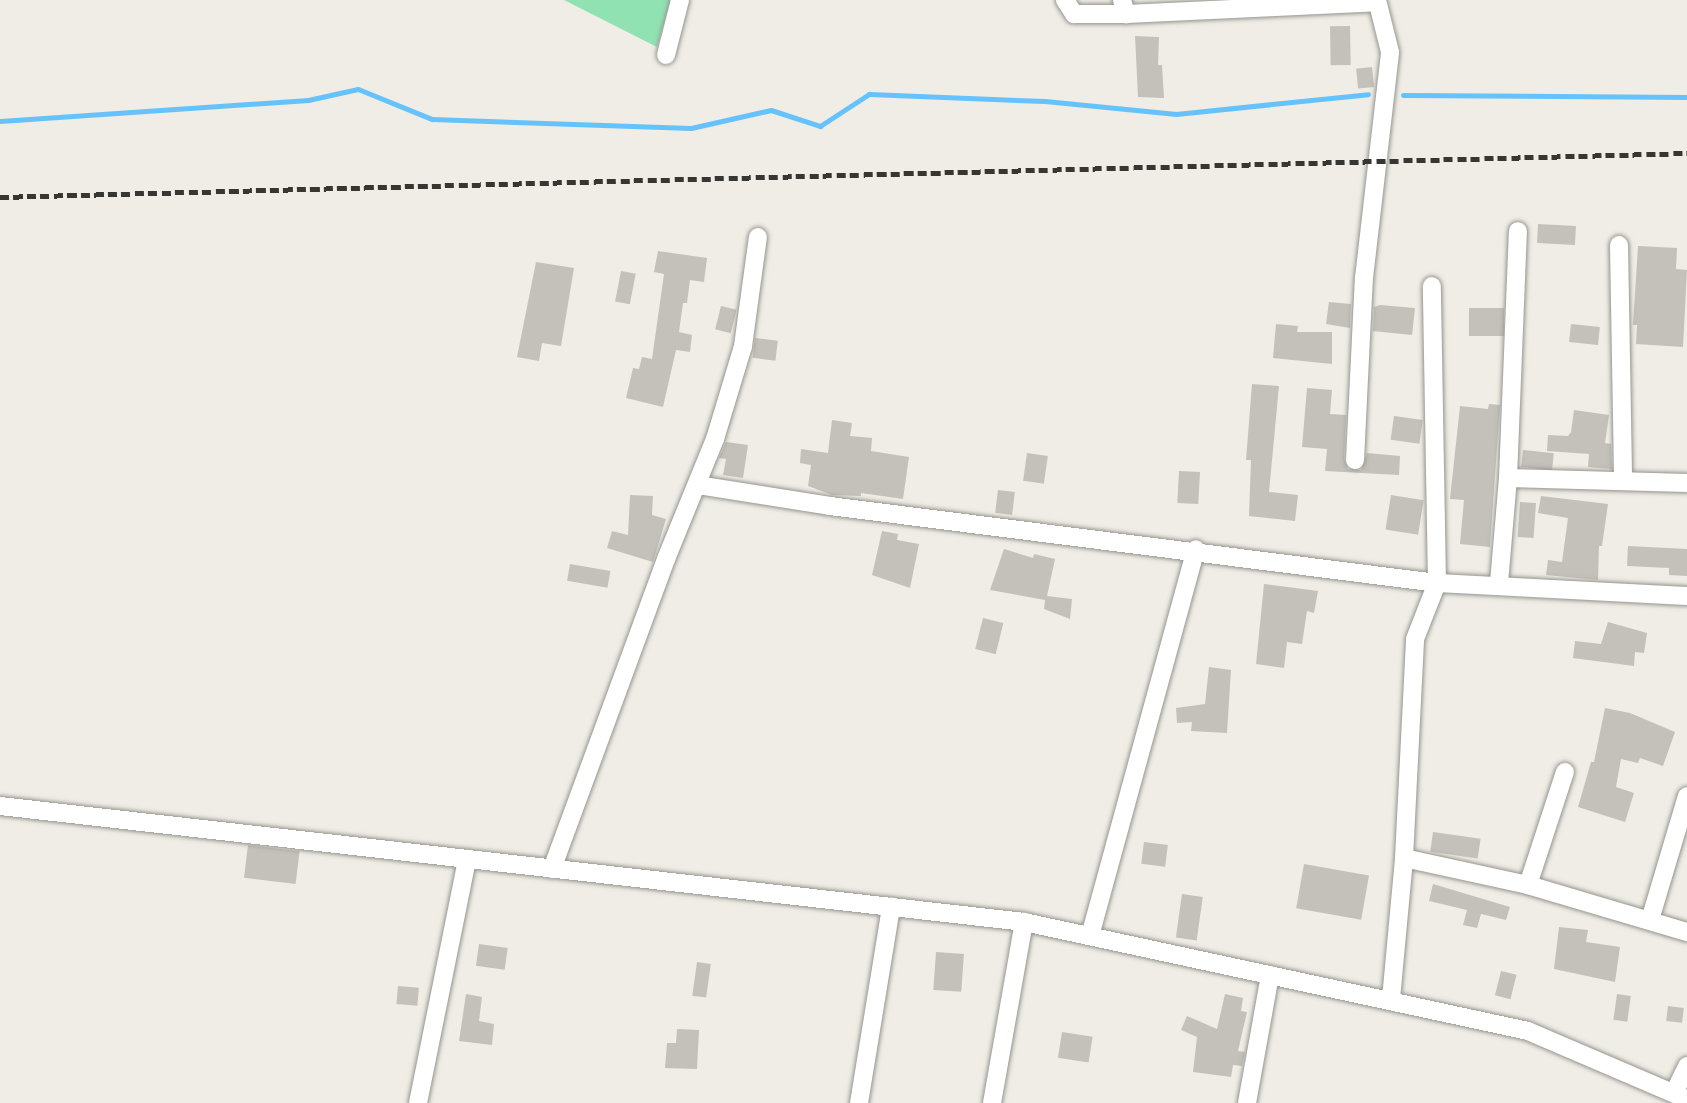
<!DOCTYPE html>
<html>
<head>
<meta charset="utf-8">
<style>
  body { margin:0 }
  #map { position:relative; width:1687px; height:1103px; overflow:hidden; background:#efede6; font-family:"Titillium Web",sans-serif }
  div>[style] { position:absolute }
  .green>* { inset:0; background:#90e2b3 }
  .stream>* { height:5px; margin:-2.5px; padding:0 2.5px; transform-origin:2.5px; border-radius:2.5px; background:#66c2fb }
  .building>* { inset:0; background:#c3c1ba; transform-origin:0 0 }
  .roads { filter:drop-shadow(0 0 2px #96948e) drop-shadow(0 0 2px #96948e) }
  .street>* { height:18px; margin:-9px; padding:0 9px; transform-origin:9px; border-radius:9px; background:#fff }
  .rail>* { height:4.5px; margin-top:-2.25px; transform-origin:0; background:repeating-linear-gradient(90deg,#373633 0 9px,transparent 0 13.5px) }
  span { translate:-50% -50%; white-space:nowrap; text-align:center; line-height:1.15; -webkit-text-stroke:6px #fff; paint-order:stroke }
</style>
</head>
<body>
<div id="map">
  <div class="green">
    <div style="clip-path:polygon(564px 0,671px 0,657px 47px)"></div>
  </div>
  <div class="stream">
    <div style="left:1403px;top:95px;width:284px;rotate:0.4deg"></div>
    <div style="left:0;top:121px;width:309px;rotate:-3.9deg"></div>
    <div style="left:308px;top:100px;width:51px;rotate:-12.4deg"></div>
    <div style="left:358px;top:89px;width:80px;rotate:22.1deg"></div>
    <div style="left:432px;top:119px;width:259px;rotate:2deg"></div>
    <div style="left:691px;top:128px;width:82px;rotate:-12.7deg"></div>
    <div style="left:771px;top:110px;width:52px;rotate:18.1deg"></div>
    <div style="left:820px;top:126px;width:59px;rotate:-33.1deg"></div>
    <div style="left:869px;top:94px;width:176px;rotate:2.3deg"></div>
    <div style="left:1045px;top:101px;width:132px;rotate:5.7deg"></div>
    <div style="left:1176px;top:114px;width:193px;rotate:-5.9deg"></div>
  </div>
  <div class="building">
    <div style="left:1350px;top:26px;width:39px;height:20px;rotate:89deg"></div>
    <div style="clip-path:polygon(1135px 36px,1159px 37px,1158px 65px,1162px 65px,1164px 98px,1138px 97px)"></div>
    <div style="left:1372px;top:67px;width:20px;height:16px;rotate:84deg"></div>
    <div style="left:1538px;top:224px;width:38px;height:19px;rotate:3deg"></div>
    <div style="clip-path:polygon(1638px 246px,1677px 248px,1676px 269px,1687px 270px,1683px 347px,1636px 344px,1637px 325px,1633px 325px)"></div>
    <div style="clip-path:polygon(658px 251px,707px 258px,704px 282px,690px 280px,687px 303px,683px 303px,679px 332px,692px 335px,690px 352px,676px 350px,663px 407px,626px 398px,633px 368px,639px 369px,642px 357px,652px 359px,664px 274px,654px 272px)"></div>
    <div style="clip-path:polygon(536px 262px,574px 268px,561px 346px,542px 343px,539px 361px,517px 357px)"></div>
    <div style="left:621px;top:271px;width:15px;height:31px;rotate:11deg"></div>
    <div style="clip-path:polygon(1329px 302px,1351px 304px,1350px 328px,1326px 324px)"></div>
    <div style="clip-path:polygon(1380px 305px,1415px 308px,1412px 335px,1373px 331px,1374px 307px)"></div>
    <div style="left:721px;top:306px;width:16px;height:24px;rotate:14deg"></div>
    <div style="left:1469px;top:308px;width:35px;height:28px"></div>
    <div style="clip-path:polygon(1276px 324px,1298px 326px,1297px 332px,1332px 332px,1332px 364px,1273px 358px)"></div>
    <div style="left:1571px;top:324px;width:29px;height:18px;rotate:6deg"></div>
    <div style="left:755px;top:338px;width:23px;height:20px;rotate:7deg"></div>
    <div style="clip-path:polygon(1252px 384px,1279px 386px,1269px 492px,1298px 495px,1295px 521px,1249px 516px,1251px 460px,1246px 460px)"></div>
    <div style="clip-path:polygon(1307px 388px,1332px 390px,1330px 414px,1346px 415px,1344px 459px,1348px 469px,1361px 470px,1367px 453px,1400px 456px,1399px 475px,1325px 471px,1327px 449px,1302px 447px)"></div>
    <div style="clip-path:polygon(1489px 404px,1500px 405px,1490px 547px,1460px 544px,1464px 500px,1450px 499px,1460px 406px,1488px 409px)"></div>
    <div style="clip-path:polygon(1574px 410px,1609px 415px,1605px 443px,1611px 444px,1612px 469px,1588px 467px,1589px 454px,1547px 451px,1548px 435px,1568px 436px,1571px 432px)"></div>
    <div style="left:1394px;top:416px;width:29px;height:24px;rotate:8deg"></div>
    <div style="clip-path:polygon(832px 420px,852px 423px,850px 436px,872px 438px,871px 451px,909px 457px,903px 499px,861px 493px,861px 496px,832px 495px,808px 486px,811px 465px,800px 463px,801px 449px,828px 453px)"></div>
    <div style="clip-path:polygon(726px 442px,748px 445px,743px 478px,723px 475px,726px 459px,719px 458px)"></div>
    <div style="left:1523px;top:450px;width:31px;height:17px;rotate:6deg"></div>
    <div style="left:1027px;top:453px;width:21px;height:28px;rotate:8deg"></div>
    <div style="left:1179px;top:471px;width:21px;height:32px;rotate:3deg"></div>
    <div style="left:998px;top:490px;width:17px;height:23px;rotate:7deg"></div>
    <div style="clip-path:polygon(630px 495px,653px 496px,652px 515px,666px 519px,653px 562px,607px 548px,612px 531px,628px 535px)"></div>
    <div style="left:1391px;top:495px;width:33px;height:35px;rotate:9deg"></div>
    <div style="clip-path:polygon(1541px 496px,1608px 504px,1602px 546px,1599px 546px,1598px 580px,1546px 575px,1548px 560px,1562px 562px,1568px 518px,1538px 513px)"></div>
    <div style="left:1520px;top:502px;width:16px;height:35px;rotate:4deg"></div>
    <div style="clip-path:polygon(882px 531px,898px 534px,897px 540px,919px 544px,910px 588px,872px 575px)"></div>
    <div style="clip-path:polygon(1628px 546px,1687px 549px,1687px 576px,1669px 575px,1669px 568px,1627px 566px)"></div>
    <div style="clip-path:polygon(1004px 549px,1033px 558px,1034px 554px,1055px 559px,1047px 596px,1072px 599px,1070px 619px,1044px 609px,1045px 600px,990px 590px)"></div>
    <div style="left:570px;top:564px;width:41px;height:17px;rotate:10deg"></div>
    <div style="clip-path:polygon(1264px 584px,1318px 591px,1314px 613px,1307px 611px,1302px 644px,1287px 642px,1284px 668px,1256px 664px)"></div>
    <div style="left:983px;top:618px;width:21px;height:32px;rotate:14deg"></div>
    <div style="clip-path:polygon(1608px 622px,1647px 633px,1644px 653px,1635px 652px,1634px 666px,1573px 658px,1575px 641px,1601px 644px)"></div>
    <div style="clip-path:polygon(1209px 667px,1231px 670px,1227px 733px,1191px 731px,1192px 722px,1177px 723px,1176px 708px,1205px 704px)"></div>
    <div style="clip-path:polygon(1605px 708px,1630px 713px,1675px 732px,1663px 766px,1640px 758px,1638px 763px,1621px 759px,1616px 787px,1634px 793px,1625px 822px,1578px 807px,1591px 762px,1594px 762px)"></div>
    <div style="left:1433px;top:832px;width:48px;height:20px;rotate:8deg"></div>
    <div style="left:1144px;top:842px;width:24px;height:22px;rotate:7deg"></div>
    <div style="left:248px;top:845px;width:52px;height:33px;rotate:7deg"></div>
    <div style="left:1304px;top:864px;width:66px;height:45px;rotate:10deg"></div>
    <div style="clip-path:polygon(1433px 884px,1510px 907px,1506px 920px,1481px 914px,1477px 928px,1463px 925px,1467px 910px,1429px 901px)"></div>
    <div style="left:1182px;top:894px;width:21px;height:44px;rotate:8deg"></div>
    <div style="clip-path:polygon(1559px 927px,1588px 930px,1586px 942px,1620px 947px,1615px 982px,1554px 969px)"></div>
    <div style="left:479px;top:944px;width:29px;height:22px;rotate:8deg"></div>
    <div style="left:936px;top:952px;width:28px;height:38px;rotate:4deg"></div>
    <div style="left:697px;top:962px;width:14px;height:34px;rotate:8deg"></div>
    <div style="left:1501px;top:971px;width:16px;height:25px;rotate:14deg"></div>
    <div style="left:398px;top:986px;width:21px;height:18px;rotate:5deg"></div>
    <div style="clip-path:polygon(466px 994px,482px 997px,479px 1021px,494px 1024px,492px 1045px,459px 1041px)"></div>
    <div style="clip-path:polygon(1225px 994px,1243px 998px,1241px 1011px,1247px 1012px,1238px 1051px,1245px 1052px,1242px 1066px,1233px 1065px,1231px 1077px,1193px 1072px,1197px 1037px,1181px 1030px,1187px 1016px,1217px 1029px)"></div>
    <div style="left:1617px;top:994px;width:14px;height:26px;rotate:8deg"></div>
    <div style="left:1668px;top:1006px;width:16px;height:15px;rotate:7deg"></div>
    <div style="clip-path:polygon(677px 1029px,699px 1030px,697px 1069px,665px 1068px,667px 1043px,676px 1043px)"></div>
    <div style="left:1062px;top:1032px;width:31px;height:26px;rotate:9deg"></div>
  </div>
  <div class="roads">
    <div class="street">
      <div style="left:1065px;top:0;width:17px;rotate:57deg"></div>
      <div style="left:1074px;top:14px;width:52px"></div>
      <div style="left:1122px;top:0;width:15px;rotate:74deg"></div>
      <div style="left:1126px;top:14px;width:251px;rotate:-2.7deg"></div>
      <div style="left:666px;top:55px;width:57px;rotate:-75.7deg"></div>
      <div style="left:1619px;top:245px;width:235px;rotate:89deg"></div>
      <div style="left:1355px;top:460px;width:182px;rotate:-87.2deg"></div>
      <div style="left:1364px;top:278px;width:227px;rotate:-83.4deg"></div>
      <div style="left:1390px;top:52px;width:54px;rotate:-104deg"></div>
      <div style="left:1508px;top:478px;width:179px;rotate:1.6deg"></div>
      <div style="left:698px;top:485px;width:134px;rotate:9deg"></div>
      <div style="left:830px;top:506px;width:612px;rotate:7.23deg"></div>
      <div style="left:1437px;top:583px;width:250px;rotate:3deg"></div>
      <div style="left:1499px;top:583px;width:105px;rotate:-85.1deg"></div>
      <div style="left:1508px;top:478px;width:247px;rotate:-87.7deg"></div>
      <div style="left:0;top:806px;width:1031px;rotate:6.46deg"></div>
      <div style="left:1024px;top:922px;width:516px;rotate:12.2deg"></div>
      <div style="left:1528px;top:1031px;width:173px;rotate:23.2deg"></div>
      <div style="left:1404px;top:858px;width:127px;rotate:12.3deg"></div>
      <div style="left:1528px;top:885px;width:166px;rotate:16.5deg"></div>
      <div style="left:552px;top:869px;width:330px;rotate:-69.8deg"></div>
      <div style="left:666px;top:559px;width:130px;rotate:-67.8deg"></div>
      <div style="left:715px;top:439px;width:97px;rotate:-73.2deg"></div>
      <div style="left:743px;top:346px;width:110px;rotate:-82.2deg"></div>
      <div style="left:1528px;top:885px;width:119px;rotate:-71.9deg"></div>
      <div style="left:1650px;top:920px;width:129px;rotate:-73.4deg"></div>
      <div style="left:1090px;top:936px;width:401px;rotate:-74.7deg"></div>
      <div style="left:1391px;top:999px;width:142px;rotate:-84.7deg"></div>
      <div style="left:1404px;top:858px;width:219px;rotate:-87.1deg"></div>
      <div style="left:1415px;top:639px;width:60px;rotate:-68.6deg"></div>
      <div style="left:1437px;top:583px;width:297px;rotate:-91deg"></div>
      <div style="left:1674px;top:1093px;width:30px;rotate:-64deg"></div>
      <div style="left:418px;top:1103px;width:249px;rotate:-78.6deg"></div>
      <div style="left:859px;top:1103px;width:199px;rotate:-80.7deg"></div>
      <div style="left:992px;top:1103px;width:184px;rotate:-80deg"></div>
      <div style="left:1247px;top:1103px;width:130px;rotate:-79.8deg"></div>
    </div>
  </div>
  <div class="rail">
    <div style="left:0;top:197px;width:1688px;rotate:-1.49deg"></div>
  </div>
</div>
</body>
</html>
